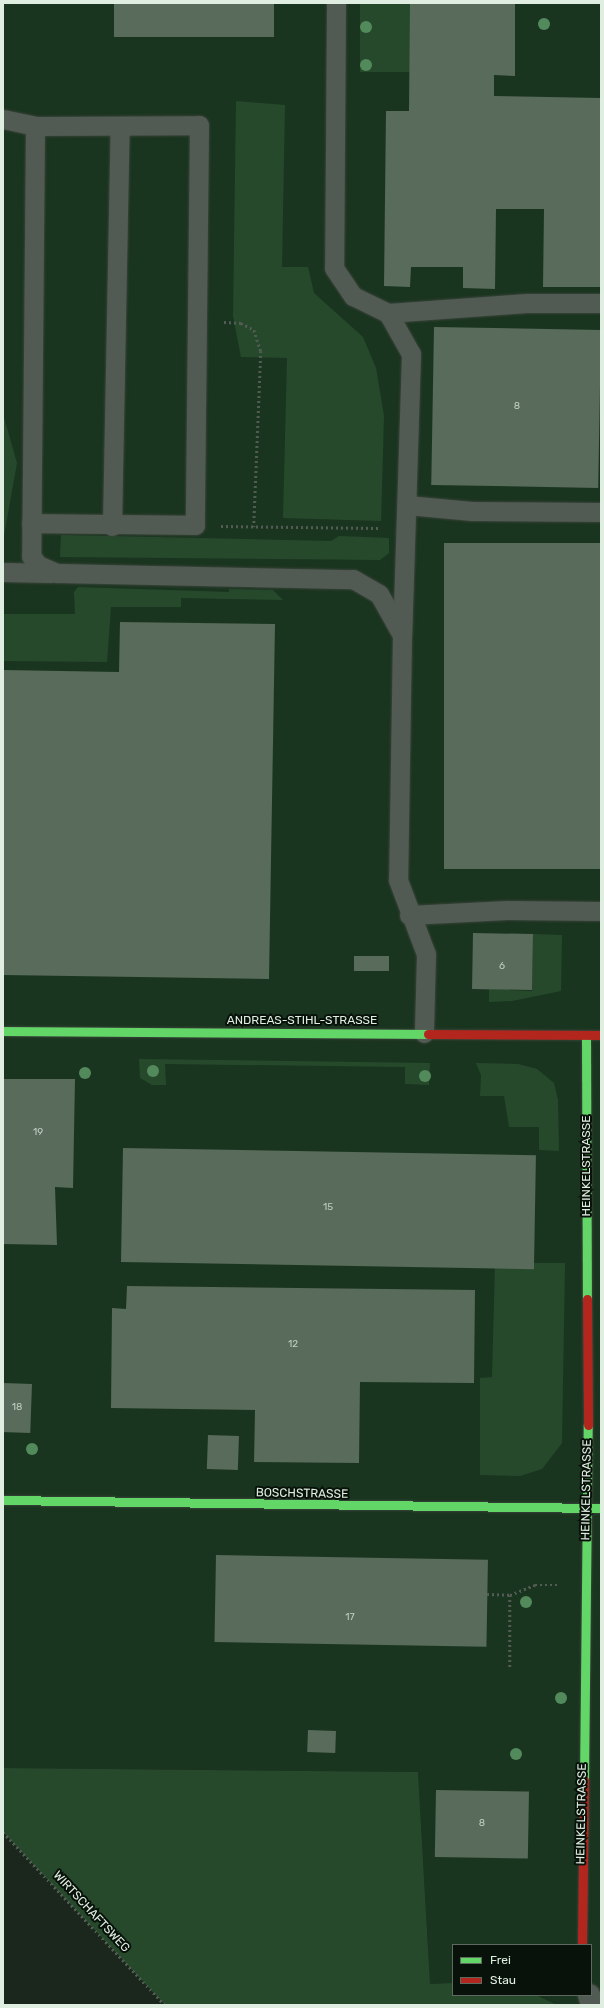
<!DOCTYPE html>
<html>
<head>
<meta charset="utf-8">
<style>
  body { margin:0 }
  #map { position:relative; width:604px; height:2008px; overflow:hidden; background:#1b271c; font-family:Rubik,sans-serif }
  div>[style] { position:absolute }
  .built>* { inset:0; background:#1a351f }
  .green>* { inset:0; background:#26492c; transform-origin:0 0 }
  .building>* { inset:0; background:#596b5b; transform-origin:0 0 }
  .path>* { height:2.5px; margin-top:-1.25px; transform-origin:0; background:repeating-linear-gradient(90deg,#535c54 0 2px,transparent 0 5px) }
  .roads { filter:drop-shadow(0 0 1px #3a443b) drop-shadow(0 0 1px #3a443b) }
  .lane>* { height:19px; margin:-9.5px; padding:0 9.5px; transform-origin:9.5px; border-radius:9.5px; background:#525b53 }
  .street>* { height:22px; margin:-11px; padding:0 11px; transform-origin:11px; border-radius:11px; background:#525b53 }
  .fast>* { height:9px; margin:-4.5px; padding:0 4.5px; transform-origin:4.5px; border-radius:4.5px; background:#63d668 }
  .jam>* { height:9px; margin:-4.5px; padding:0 4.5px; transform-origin:4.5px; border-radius:4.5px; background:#b3261e }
  .trees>* { width:12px; height:12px; margin:-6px; border-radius:50%; background:#538a5c }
  span { translate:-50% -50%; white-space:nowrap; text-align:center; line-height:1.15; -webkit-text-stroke:4px #08120a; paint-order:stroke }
  .number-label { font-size:10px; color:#becdc0 }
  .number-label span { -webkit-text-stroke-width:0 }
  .street-label { font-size:12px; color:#e0eee1 }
  .frame { position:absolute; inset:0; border:4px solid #e0eee1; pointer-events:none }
  .legend { position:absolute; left:452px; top:1944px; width:140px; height:52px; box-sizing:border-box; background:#08120a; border:1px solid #5e6a60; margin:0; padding:5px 7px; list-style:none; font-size:12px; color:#e0eee1 }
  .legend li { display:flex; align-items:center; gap:8px; height:20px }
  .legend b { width:20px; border:1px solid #5e6a60 }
</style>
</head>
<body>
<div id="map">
  <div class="built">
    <div style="clip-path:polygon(3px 3px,601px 3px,601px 2005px,557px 2005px,536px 1995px,591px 1995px,591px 1945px,453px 1945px,453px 1983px,430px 1984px,418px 1772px,3px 1768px)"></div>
  </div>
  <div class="green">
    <div style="left:360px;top:3px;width:50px;height:69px"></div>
    <div style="clip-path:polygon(236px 101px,285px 105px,282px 267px,308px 267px,314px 293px,363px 337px,376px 368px,384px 416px,381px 521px,283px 518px,287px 358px,241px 357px,233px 316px)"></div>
    <div style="clip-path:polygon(3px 414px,17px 463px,3px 541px)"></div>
    <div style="clip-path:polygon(61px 535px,331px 541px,339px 536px,389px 538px,389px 553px,380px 560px,60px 557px)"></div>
    <div style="clip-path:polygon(78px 587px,229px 592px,229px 589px,273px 590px,283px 600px,181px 598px,181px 607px,111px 607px,107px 662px,3px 661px,3px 614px,75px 614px,74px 592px)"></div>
    <div style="clip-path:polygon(533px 934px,562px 935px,561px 991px,512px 1001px,489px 1002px,489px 989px,532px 991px)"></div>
    <div style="clip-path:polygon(139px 1059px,430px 1063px,429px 1085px,405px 1084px,405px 1067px,165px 1064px,166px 1085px,152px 1085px,140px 1078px)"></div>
    <div style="clip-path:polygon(476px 1063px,518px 1064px,537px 1069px,554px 1083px,558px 1100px,559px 1151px,539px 1150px,539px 1127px,509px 1127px,504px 1096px,480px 1096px,481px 1075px)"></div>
    <div style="clip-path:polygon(495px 1263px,565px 1263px,562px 1443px,542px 1469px,520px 1476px,480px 1475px,480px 1378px,492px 1377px)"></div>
    <div style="clip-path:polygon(3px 1768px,418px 1772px,430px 1984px,453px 1983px,453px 1995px,536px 1995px,557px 2005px,165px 2005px,3px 1832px)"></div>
  </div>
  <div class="building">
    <div style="left:114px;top:3px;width:160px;height:34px"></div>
    <div style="clip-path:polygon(410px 3px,515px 3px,515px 76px,494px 75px,494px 96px,601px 98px,601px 287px,543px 287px,544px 209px,496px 209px,495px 289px,463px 288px,463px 267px,411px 267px,410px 287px,384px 286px,386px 111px,409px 111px)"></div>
    <div style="left:434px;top:327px;width:167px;height:158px;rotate:1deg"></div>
    <div style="left:444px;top:543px;width:157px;height:326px"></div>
    <div style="clip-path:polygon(120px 622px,275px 624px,269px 979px,3px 975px,3px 670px,119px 672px)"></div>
    <div style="left:473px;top:933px;width:60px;height:56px;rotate:1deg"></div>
    <div style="left:354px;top:956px;width:35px;height:15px"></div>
    <div style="clip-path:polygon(3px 1079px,75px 1079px,73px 1188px,55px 1187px,57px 1245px,3px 1244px)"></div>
    <div style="left:123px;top:1148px;width:413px;height:114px;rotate:1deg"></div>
    <div style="clip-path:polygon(127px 1286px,475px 1290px,474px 1383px,360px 1382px,359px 1463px,254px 1462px,255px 1410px,111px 1408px,112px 1308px,126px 1309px)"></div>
    <div style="left:3px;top:1383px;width:29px;height:49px;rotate:2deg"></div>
    <div style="left:208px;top:1435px;width:31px;height:34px;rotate:2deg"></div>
    <div style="left:216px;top:1555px;width:272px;height:87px;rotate:1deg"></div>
    <div style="left:308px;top:1730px;width:28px;height:22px;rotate:2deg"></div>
    <div style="left:436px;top:1790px;width:93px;height:67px;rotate:1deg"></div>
  </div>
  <div class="path">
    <div style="left:224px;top:322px;width:17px;rotate:3deg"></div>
    <div style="left:241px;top:323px;width:15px;rotate:28deg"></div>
    <div style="left:254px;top:330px;width:22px;rotate:72deg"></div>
    <div style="left:261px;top:351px;width:176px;rotate:92.3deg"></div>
    <div style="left:221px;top:526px;width:157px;rotate:0.7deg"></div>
    <div style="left:487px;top:1594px;width:23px;rotate:2deg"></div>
    <div style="left:510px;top:1595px;width:27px;rotate:-22deg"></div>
    <div style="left:535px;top:1585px;width:23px"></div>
    <div style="left:510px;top:1595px;width:73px;rotate:90deg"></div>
    <div style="left:3px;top:1832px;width:237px;rotate:46.9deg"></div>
  </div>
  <div class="roads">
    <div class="lane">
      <div style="left:336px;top:3px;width:265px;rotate:90.4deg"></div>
      <div style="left:334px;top:268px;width:34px;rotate:56deg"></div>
      <div style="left:353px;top:296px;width:39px;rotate:26deg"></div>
      <div style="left:388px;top:313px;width:47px;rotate:60.7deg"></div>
      <div style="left:411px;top:354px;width:281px;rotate:91.8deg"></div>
      <div style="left:3px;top:119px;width:33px;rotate:12deg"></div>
      <div style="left:35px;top:126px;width:164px;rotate:-0.3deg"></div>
      <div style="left:199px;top:125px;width:400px;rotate:90.6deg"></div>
      <div style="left:195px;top:525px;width:164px;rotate:-179.3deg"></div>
      <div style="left:35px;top:126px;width:430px;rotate:90.5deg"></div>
      <div style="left:31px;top:556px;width:11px;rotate:52deg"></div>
      <div style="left:38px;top:565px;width:21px;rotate:23deg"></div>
      <div style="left:57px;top:573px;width:296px;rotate:1.2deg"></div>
      <div style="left:353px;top:579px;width:30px;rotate:30deg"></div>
      <div style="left:379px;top:594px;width:47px;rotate:60.7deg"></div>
      <div style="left:402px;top:635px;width:245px;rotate:90.9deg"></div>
      <div style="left:398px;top:880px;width:79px;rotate:69.3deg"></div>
      <div style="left:426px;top:954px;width:79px;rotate:91.5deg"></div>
      <div style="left:388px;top:313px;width:139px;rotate:-4.1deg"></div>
      <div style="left:527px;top:303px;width:74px"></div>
      <div style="left:407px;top:505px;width:65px;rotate:5.3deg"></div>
      <div style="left:472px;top:511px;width:129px;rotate:0.4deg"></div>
      <div style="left:112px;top:526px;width:400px;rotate:-88.9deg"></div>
      <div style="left:3px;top:572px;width:48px;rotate:1.2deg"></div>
      <div style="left:409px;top:915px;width:98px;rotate:-2.9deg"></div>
      <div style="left:507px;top:910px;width:94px;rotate:0.6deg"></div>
    </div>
    <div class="street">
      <div style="left:589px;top:1995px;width:10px;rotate:73deg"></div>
    </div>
    <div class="fast">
      <div style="left:3px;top:1031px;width:425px;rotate:0.4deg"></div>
      <div style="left:586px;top:1035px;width:264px;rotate:89.8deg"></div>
      <div style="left:3px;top:1500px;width:598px;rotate:0.77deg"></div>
      <div style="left:584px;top:1780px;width:355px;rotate:-89.4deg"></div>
    </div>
    <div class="jam">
      <div style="left:428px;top:1034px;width:173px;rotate:0.3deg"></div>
      <div style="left:587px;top:1299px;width:126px;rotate:89.5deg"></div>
      <div style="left:582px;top:1945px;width:165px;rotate:-89.3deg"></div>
    </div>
  </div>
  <div class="trees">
    <div style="left:544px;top:24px"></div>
    <div style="left:366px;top:27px"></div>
    <div style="left:366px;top:65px"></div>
    <div style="left:153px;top:1071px"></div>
    <div style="left:85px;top:1073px"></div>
    <div style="left:425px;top:1076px"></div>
    <div style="left:32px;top:1449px"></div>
    <div style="left:526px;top:1602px"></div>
    <div style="left:561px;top:1698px"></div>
    <div style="left:516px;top:1754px"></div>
  </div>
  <div class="number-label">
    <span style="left:517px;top:407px">8</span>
    <span style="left:502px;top:967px">6</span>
    <span style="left:38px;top:1133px">19</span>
    <span style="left:328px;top:1208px">15</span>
    <span style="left:293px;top:1345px">12</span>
    <span style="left:17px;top:1408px">18</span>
    <span style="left:350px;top:1618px">17</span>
    <span style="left:482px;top:1824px">8</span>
  </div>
  <div class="street-label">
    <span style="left:302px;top:1021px">ANDREAS-STIHL-STRASSE</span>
    <span style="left:587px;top:1166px;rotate:-90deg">HEINKELSTRASSE</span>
    <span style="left:587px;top:1490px;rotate:-89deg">HEINKELSTRASSE</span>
    <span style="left:302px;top:1494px;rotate:1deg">BOSCHSTRASSE</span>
    <span style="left:582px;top:1814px;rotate:-89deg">HEINKELSTRASSE</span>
    <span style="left:91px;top:1912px;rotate:47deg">WIRTSCHAFTSWEG</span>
  </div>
  <div class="frame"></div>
  <ul class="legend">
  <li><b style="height:5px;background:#63d668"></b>Frei</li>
  <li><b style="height:5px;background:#b3261e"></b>Stau</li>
  </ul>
</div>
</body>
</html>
